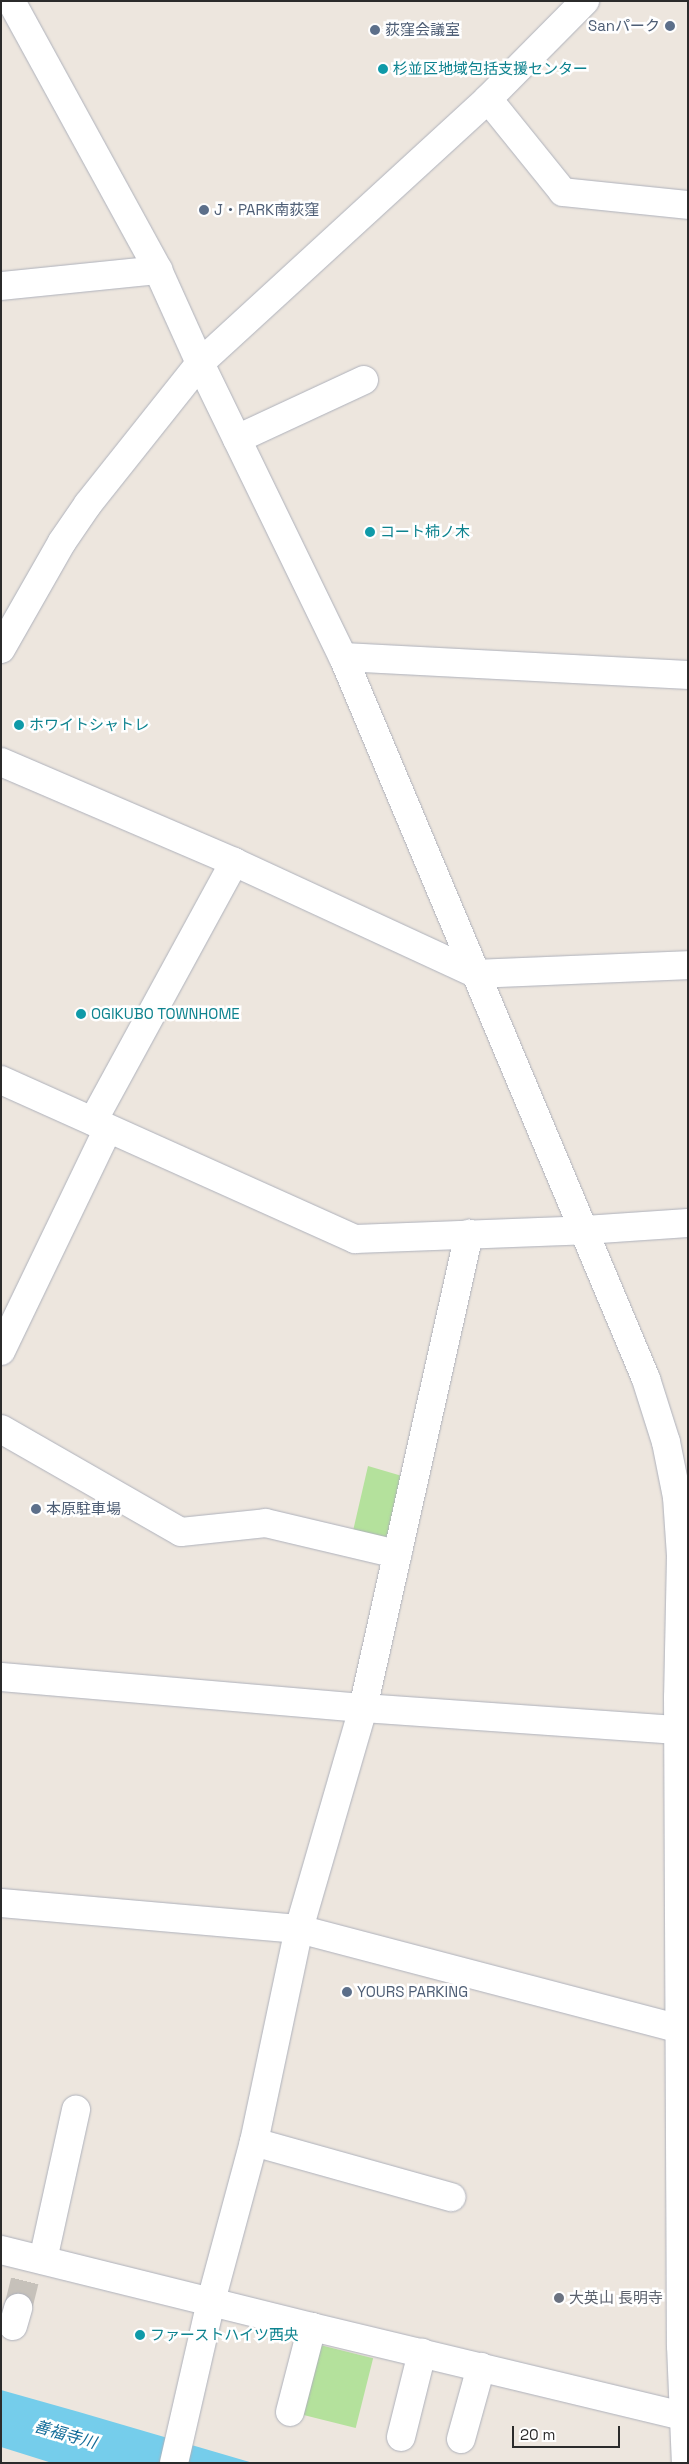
<!DOCTYPE html>
<html>
<head>
<meta charset="utf-8">
<style>
  body { margin:0 }
  #map { position:relative; width:689px; height:2464px; overflow:hidden; background:#ede6de; font-family:"Space Grotesk","Noto Sans JP",sans-serif }
  div>[style] { position:absolute }
  .green>* { inset:0; background:#b4e19c; transform-origin:0 0 }
  .water>* { inset:0; background:#75cdeb }
  .minor-tunnel>* { height:28px; margin-top:-14px; transform-origin:0; background:repeating-linear-gradient(90deg,#c6c1ba 0 28px,transparent 0 42px) }
  .roads { filter:drop-shadow(0 0 1px #aeb1bb) drop-shadow(0 0 1px #aeb1bb) }
  .minor>* { height:28px; margin:-14px; padding:0 14px; transform-origin:14px; border-radius:14px; background:#fff }
  .dots>* { width:14px; height:14px; translate:-50% -50%; box-sizing:border-box; border:2px solid #fff; border-radius:50% }
  span { translate:-50% -50%; white-space:nowrap; text-align:center; line-height:1.15; -webkit-text-stroke:5px #fff; paint-order:stroke }
  .service-label { font-size:15px; color:#4e5e75 }
  .right { translate:-100% -50%; text-align:right }
  .left { translate:0 -50%; text-align:left }
  .culture-label { font-size:15px; color:#0d838f }
  .worship-label { font-size:15px; color:#5b616d }
  .water-label { font-size:16px; color:#126c99; font-style:italic }
  .frame { position:absolute; inset:0; border:2px solid #2b2b2b; pointer-events:none }
  .scale { position:absolute; left:512px; top:2426px; width:108px; height:22px; box-sizing:border-box; border:2px solid #2b2b2b; border-top:0; padding-left:6px; font-size:15px; line-height:18px; white-space:nowrap; color:#2b2b2b; -webkit-text-stroke:4px #fff; paint-order:stroke }
</style>
</head>
<body>
<div id="map">
  <div class="green">
    <div style="clip-path:polygon(368px 1466px,402px 1476px,388px 1535px,385px 1537px,353px 1531px)"></div>
    <div style="left:312px;top:2343px;width:63px;height:72px;rotate:14deg"></div>
  </div>
  <div class="water">
    <div style="clip-path:polygon(1px 2390px,79px 2412px,253px 2463px,52px 2463px,1px 2447px)"></div>
  </div>
  <div class="minor-tunnel">
    <div style="left:18px;top:2308px;width:32px;rotate:-76deg"></div>
  </div>
  <div class="roads">
    <div class="minor">
      <div style="left:11px;top:1px;width:307px;rotate:61.3deg"></div>
      <div style="left:158px;top:270px;width:102px;rotate:65.7deg"></div>
      <div style="left:200px;top:363px;width:327px;rotate:64.1deg"></div>
      <div style="left:343px;top:657px;width:783px;rotate:67.23deg"></div>
      <div style="left:646px;top:1379px;width:66px;rotate:72.4deg"></div>
      <div style="left:666px;top:1442px;width:56px;rotate:78.7deg"></div>
      <div style="left:677px;top:1497px;width:59px;rotate:86.1deg"></div>
      <div style="left:681px;top:1556px;width:141px;rotate:91.2deg"></div>
      <div style="left:678px;top:1697px;width:649px;rotate:89.74deg"></div>
      <div style="left:681px;top:2346px;width:117px;rotate:87.6deg"></div>
      <div style="left:488px;top:99px;width:119px;rotate:51.1deg"></div>
      <div style="left:563px;top:192px;width:126px;rotate:5.9deg"></div>
      <div style="left:1px;top:286px;width:158px;rotate:-5.8deg"></div>
      <div style="left:237px;top:439px;width:140px;rotate:-24.9deg"></div>
      <div style="left:1px;top:649px;width:123px;rotate:-60.3deg"></div>
      <div style="left:62px;top:542px;width:46px;rotate:-55.6deg"></div>
      <div style="left:88px;top:504px;width:180px;rotate:-51.5deg"></div>
      <div style="left:200px;top:363px;width:391px;rotate:-42.5deg"></div>
      <div style="left:488px;top:99px;width:138px;rotate:-45.3deg"></div>
      <div style="left:343px;top:657px;width:345px;rotate:3deg"></div>
      <div style="left:1px;top:762px;width:254px;rotate:23.2deg"></div>
      <div style="left:234px;top:862px;width:267px;rotate:24.8deg"></div>
      <div style="left:476px;top:974px;width:212px;rotate:-2.4deg"></div>
      <div style="left:1px;top:1080px;width:388px;rotate:24.2deg"></div>
      <div style="left:355px;top:1239px;width:230px;rotate:-2.2deg"></div>
      <div style="left:585px;top:1230px;width:103px;rotate:-3.9deg"></div>
      <div style="left:93px;top:1121px;width:295px;rotate:-61.4deg"></div>
      <div style="left:1px;top:1351px;width:246px;rotate:-64.3deg"></div>
      <div style="left:1px;top:1429px;width:207px;rotate:29.8deg"></div>
      <div style="left:181px;top:1532px;width:85px;rotate:-6deg"></div>
      <div style="left:266px;top:1523px;width:135px;rotate:13.3deg"></div>
      <div style="left:1px;top:1677px;width:363px;rotate:4.9deg"></div>
      <div style="left:363px;top:1708px;width:326px;rotate:4deg"></div>
      <div style="left:1px;top:1903px;width:299px;rotate:5deg"></div>
      <div style="left:299px;top:1929px;width:394px;rotate:14.7deg"></div>
      <div style="left:254px;top:2142px;width:205px;rotate:15.6deg"></div>
      <div style="left:1px;top:2250px;width:320px;rotate:13.9deg"></div>
      <div style="left:312px;top:2327px;width:387px;rotate:13.5deg"></div>
      <div style="left:43px;top:2260px;width:154px;rotate:-77.6deg"></div>
      <div style="left:13px;top:2326px;width:19px;rotate:-74deg"></div>
      <div style="left:290px;top:2412px;width:88px;rotate:-75.5deg"></div>
      <div style="left:401px;top:2437px;width:87px;rotate:-76deg"></div>
      <div style="left:461px;top:2439px;width:75px;rotate:-74.5deg"></div>
      <div style="left:174px;top:2463px;width:166px;rotate:-77.1deg"></div>
      <div style="left:211px;top:2301px;width:165px;rotate:-74.9deg"></div>
      <div style="left:254px;top:2142px;width:218px;rotate:-78.1deg"></div>
      <div style="left:299px;top:1929px;width:230px;rotate:-73.8deg"></div>
      <div style="left:363px;top:1708px;width:486px;rotate:-77.4deg"></div>
    </div>
  </div>
  <div class="dots">
    <div style="left:670px;top:26px;background:#5c6f8a"></div>
    <div style="left:375px;top:30px;background:#5c6f8a"></div>
    <div style="left:383px;top:69px;background:#0f9aa8"></div>
    <div style="left:204px;top:210px;background:#5c6f8a"></div>
    <div style="left:370px;top:532px;background:#0f9aa8"></div>
    <div style="left:19px;top:725px;background:#0f9aa8"></div>
    <div style="left:81px;top:1014px;background:#0f9aa8"></div>
    <div style="left:36px;top:1509px;background:#5c6f8a"></div>
    <div style="left:347px;top:1992px;background:#5c6f8a"></div>
    <div style="left:559px;top:2298px;background:#6b7280"></div>
    <div style="left:140px;top:2335px;background:#0f9aa8"></div>
  </div>
  <div class="service-label">
    <span class="right" style="left:660px;top:26px">Sanパーク</span>
    <span class="left" style="left:385px;top:30px">荻窪会議室</span>
    <span class="left" style="left:214px;top:210px">J・PARK南荻窪</span>
    <span class="left" style="left:46px;top:1509px">本原駐車場</span>
    <span class="left" style="left:357px;top:1992px">YOURS PARKING</span>
  </div>
  <div class="culture-label">
    <span class="left" style="left:393px;top:69px">杉並区地域包括支援センター</span>
    <span class="left" style="left:380px;top:532px">コート柿ノ木</span>
    <span class="left" style="left:29px;top:725px">ホワイトシャトレ</span>
    <span class="left" style="left:91px;top:1014px">OGIKUBO TOWNHOME</span>
    <span class="left" style="left:150px;top:2335px">ファーストハイツ西央</span>
  </div>
  <div class="worship-label">
    <span class="left" style="left:569px;top:2298px">大英山 長明寺</span>
  </div>
  <div class="water-label">
    <span style="left:65px;top:2435px;rotate:16deg">善福寺川</span>
  </div>
  <div class="frame"></div>
  <div class="scale">20 m</div>
</div>
</body>
</html>
